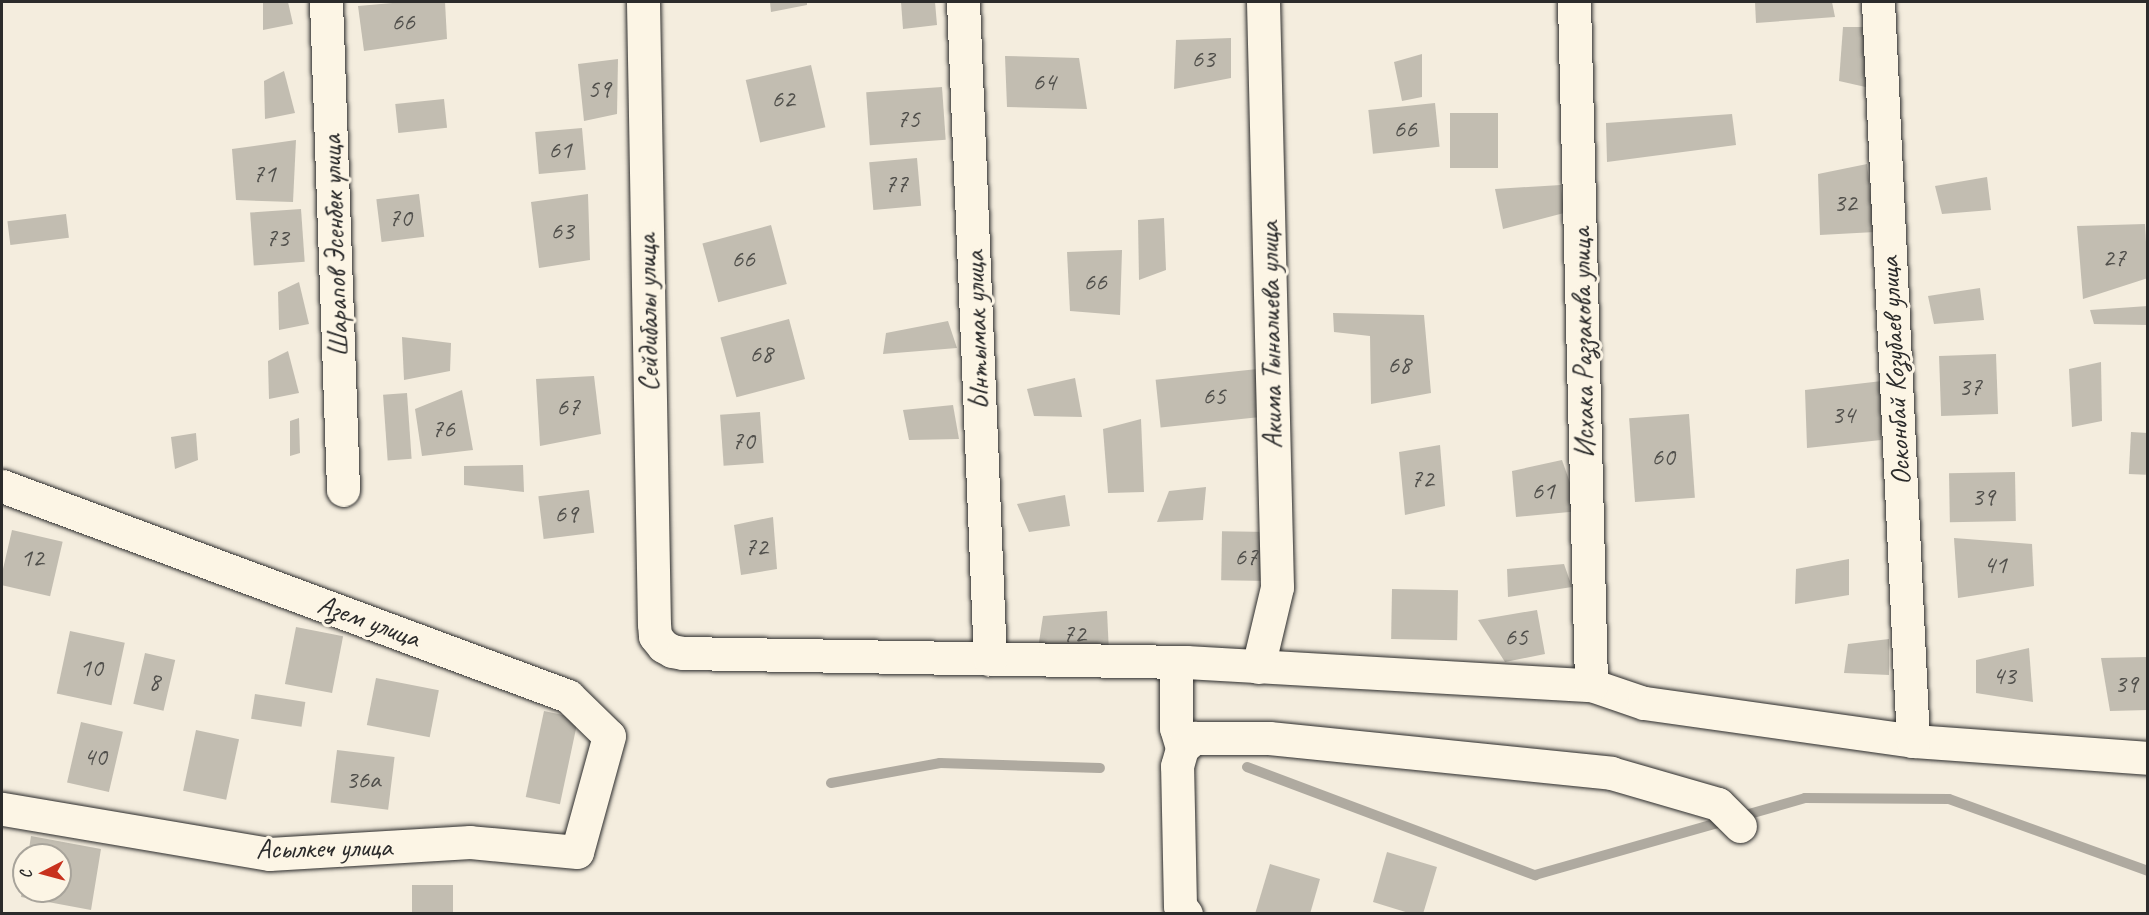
<!DOCTYPE html>
<html>
<head>
<meta charset="utf-8">
<style>
  body { margin:0 }
  #map { position:relative; width:2149px; height:915px; overflow:hidden; background:#f4edde; font-family:Caveat,sans-serif }
  div>[style] { position:absolute }
  .stream>* { height:10px; margin:-5px; padding:0 5px; transform-origin:5px; border-radius:5px; background:#afaaa0 }
  .building>* { inset:0; background:#c2bdb1; transform-origin:0 0 }
  .roads { filter:drop-shadow(0 0 2px #2b2b2b) drop-shadow(0 0 2px #2b2b2b) }
  .minor>* { height:33px; margin:-16.5px; padding:0 16.5px; transform-origin:16.5px; border-radius:16.5px; background:#fcf5e5 }
  span { translate:-50% -50%; white-space:nowrap; text-align:center; line-height:1.15; -webkit-text-stroke:6px #fcf5e5; paint-order:stroke }
  .number-label { font-size:26px; color:#51504c }
  .number-label span { -webkit-text-stroke-width:0 }
  .street-label { font-size:28px; color:#2b2b2b }
  .frame { position:absolute; inset:0; border:3px solid #2b2b2b; pointer-events:none }
  .north { position:absolute; left:12px; top:843px; width:60px; height:60px; box-sizing:border-box; background:#fcf5e5; border:2px solid #a8a49b; border-radius:50%; rotate:264deg; font-size:16px; font-weight:700; line-height:24px; text-align:center; color:#2b2b2b }
  .north::after { content:''; display:block; margin:auto; width:21px; height:27px; background:#c8321e; clip-path:polygon(50% 0,100% 100%,50% 72%,0 100%) }
</style>
</head>
<body>
<div id="map">
  <div class="stream">
    <div style="left:1247px;top:767px;width:308px;rotate:20.6deg"></div>
    <div style="left:1535px;top:875px;width:281px;rotate:-15.9deg"></div>
    <div style="left:1805px;top:798px;width:144px;rotate:0.4deg"></div>
    <div style="left:1949px;top:799px;width:212px;rotate:19.9deg"></div>
    <div style="left:831px;top:783px;width:111px;rotate:-10.4deg"></div>
    <div style="left:940px;top:763px;width:160px;rotate:1.8deg"></div>
  </div>
  <div class="building">
    <div style="clip-path:polygon(263px 2px,288px 2px,293px 24px,263px 30px)"></div>
    <div style="clip-path:polygon(404px 2px,445px 2px,447px 39px,364px 51px,358px 6px)"></div>
    <div style="clip-path:polygon(770px 2px,807px 2px,807px 5px,771px 12px)"></div>
    <div style="clip-path:polygon(901px 2px,935px 2px,937px 25px,903px 29px)"></div>
    <div style="clip-path:polygon(1755px 2px,1832px 2px,1835px 17px,1756px 23px)"></div>
    <div style="clip-path:polygon(1843px 27px,1865px 27px,1870px 88px,1839px 81px)"></div>
    <div style="clip-path:polygon(1231px 38px,1231px 78px,1174px 89px,1176px 40px)"></div>
    <div style="clip-path:polygon(1422px 54px,1422px 97px,1402px 101px,1394px 62px)"></div>
    <div style="clip-path:polygon(1005px 56px,1079px 58px,1087px 109px,1007px 107px)"></div>
    <div style="clip-path:polygon(618px 59px,617px 114px,584px 121px,578px 64px)"></div>
    <div style="left:811px;top:65px;width:64px;height:67px;rotate:77deg"></div>
    <div style="clip-path:polygon(284px 71px,295px 113px,265px 119px,264px 81px)"></div>
    <div style="left:942px;top:87px;width:53px;height:76px;rotate:86deg"></div>
    <div style="left:444px;top:99px;width:29px;height:49px;rotate:84deg"></div>
    <div style="left:1435px;top:103px;width:44px;height:67px;rotate:84deg"></div>
    <div style="left:1450px;top:113px;width:48px;height:55px"></div>
    <div style="clip-path:polygon(1732px 114px,1736px 145px,1607px 162px,1606px 123px)"></div>
    <div style="left:582px;top:128px;width:42px;height:47px;rotate:85deg"></div>
    <div style="clip-path:polygon(296px 140px,293px 202px,236px 200px,232px 149px)"></div>
    <div style="left:917px;top:158px;width:48px;height:48px;rotate:85deg"></div>
    <div style="clip-path:polygon(1867px 164px,1875px 232px,1820px 235px,1818px 174px)"></div>
    <div style="clip-path:polygon(1987px 177px,1991px 210px,1942px 214px,1935px 186px)"></div>
    <div style="clip-path:polygon(1561px 185px,1564px 213px,1503px 229px,1495px 189px)"></div>
    <div style="left:419px;top:194px;width:43px;height:43px;rotate:83deg"></div>
    <div style="clip-path:polygon(588px 194px,590px 260px,539px 268px,531px 202px)"></div>
    <div style="left:301px;top:209px;width:53px;height:51px;rotate:86deg"></div>
    <div style="left:66px;top:214px;width:24px;height:59px;rotate:83deg"></div>
    <div style="clip-path:polygon(1164px 218px,1166px 270px,1139px 280px,1138px 220px)"></div>
    <div style="clip-path:polygon(2145px 224px,2148px 278px,2083px 299px,2077px 226px)"></div>
    <div style="left:771px;top:225px;width:61px;height:71px;rotate:75deg"></div>
    <div style="clip-path:polygon(1122px 250px,1120px 315px,1070px 311px,1067px 252px)"></div>
    <div style="clip-path:polygon(299px 282px,309px 324px,279px 330px,278px 292px)"></div>
    <div style="clip-path:polygon(1980px 288px,1984px 320px,1934px 324px,1928px 296px)"></div>
    <div style="clip-path:polygon(2148px 306px,2148px 325px,2094px 324px,2090px 310px)"></div>
    <div style="clip-path:polygon(1333px 313px,1424px 315px,1431px 393px,1371px 404px,1370px 336px,1334px 332px)"></div>
    <div style="left:789px;top:319px;width:62px;height:71px;rotate:75deg"></div>
    <div style="clip-path:polygon(948px 321px,957px 348px,883px 354px,886px 333px)"></div>
    <div style="clip-path:polygon(402px 337px,451px 343px,450px 371px,404px 380px)"></div>
    <div style="clip-path:polygon(288px 351px,299px 393px,269px 399px,268px 361px)"></div>
    <div style="left:1996px;top:354px;width:60px;height:57px;rotate:88deg"></div>
    <div style="clip-path:polygon(2101px 362px,2102px 421px,2072px 427px,2069px 369px)"></div>
    <div style="left:1267px;top:368px;width:48px;height:112px;rotate:84deg"></div>
    <div style="clip-path:polygon(594px 376px,601px 434px,540px 446px,536px 379px)"></div>
    <div style="clip-path:polygon(1075px 378px,1082px 417px,1034px 416px,1027px 389px)"></div>
    <div style="clip-path:polygon(1882px 381px,1881px 440px,1807px 448px,1805px 390px)"></div>
    <div style="clip-path:polygon(462px 390px,473px 450px,422px 456px,415px 409px)"></div>
    <div style="left:407px;top:393px;width:66px;height:24px;rotate:86deg"></div>
    <div style="clip-path:polygon(953px 405px,959px 439px,909px 440px,903px 410px)"></div>
    <div style="left:760px;top:412px;width:51px;height:40px;rotate:86deg"></div>
    <div style="left:1689px;top:414px;width:84px;height:60px;rotate:86deg"></div>
    <div style="clip-path:polygon(299px 418px,300px 453px,290px 456px,290px 421px)"></div>
    <div style="clip-path:polygon(1141px 419px,1144px 492px,1108px 493px,1103px 429px)"></div>
    <div style="left:2131px;top:432px;width:17px;height:42px;rotate:3deg"></div>
    <div style="clip-path:polygon(196px 433px,198px 460px,175px 469px,171px 437px)"></div>
    <div style="clip-path:polygon(1440px 445px,1445px 506px,1405px 515px,1399px 452px)"></div>
    <div style="clip-path:polygon(1562px 460px,1580px 511px,1516px 517px,1512px 471px)"></div>
    <div style="clip-path:polygon(523px 465px,524px 492px,464px 485px,464px 466px)"></div>
    <div style="left:2015px;top:472px;width:49px;height:66px;rotate:89deg"></div>
    <div style="clip-path:polygon(1206px 487px,1203px 520px,1157px 522px,1169px 491px)"></div>
    <div style="left:589px;top:490px;width:43px;height:51px;rotate:83deg"></div>
    <div style="clip-path:polygon(1065px 495px,1070px 526px,1029px 532px,1017px 504px)"></div>
    <div style="clip-path:polygon(773px 517px,777px 569px,741px 575px,734px 525px)"></div>
    <div style="left:12px;top:530px;width:52px;height:56px;rotate:13deg"></div>
    <div style="left:1271px;top:532px;width:49px;height:49px;rotate:91deg"></div>
    <div style="clip-path:polygon(1954px 538px,2032px 544px,2034px 586px,1958px 598px)"></div>
    <div style="clip-path:polygon(1849px 559px,1849px 595px,1795px 604px,1796px 569px)"></div>
    <div style="clip-path:polygon(1564px 564px,1572px 587px,1508px 597px,1507px 569px)"></div>
    <div style="left:1392px;top:589px;width:66px;height:50px;rotate:1deg"></div>
    <div style="clip-path:polygon(1537px 610px,1545px 654px,1505px 662px,1478px 620px)"></div>
    <div style="clip-path:polygon(1107px 611px,1109px 653px,1037px 655px,1043px 616px)"></div>
    <div style="left:296px;top:627px;width:48px;height:58px;rotate:11deg"></div>
    <div style="left:70px;top:631px;width:56px;height:64px;rotate:12deg"></div>
    <div style="clip-path:polygon(1889px 639px,1889px 675px,1844px 673px,1848px 644px)"></div>
    <div style="clip-path:polygon(2029px 648px,2033px 702px,1976px 693px,1976px 660px)"></div>
    <div style="left:145px;top:653px;width:31px;height:52px;rotate:13deg"></div>
    <div style="clip-path:polygon(2148px 657px,2148px 710px,2110px 711px,2101px 658px)"></div>
    <div style="left:376px;top:678px;width:64px;height:48px;rotate:11deg"></div>
    <div style="left:255px;top:694px;width:51px;height:25px;rotate:9deg"></div>
    <div style="left:544px;top:711px;width:35px;height:88px;rotate:12deg"></div>
    <div style="left:81px;top:722px;width:43px;height:62px;rotate:13deg"></div>
    <div style="left:196px;top:730px;width:44px;height:62px;rotate:12deg"></div>
    <div style="left:337px;top:750px;width:58px;height:53px;rotate:7deg"></div>
    <div style="clip-path:polygon(31px 836px,101px 849px,91px 910px,21px 897px,23px 884px,24px 891px,60px 891px,60px 855px,28px 855px)"></div>
    <div style="clip-path:polygon(1387px 852px,1437px 867px,1423px 914px,1412px 914px,1373px 902px)"></div>
    <div style="clip-path:polygon(1270px 864px,1320px 879px,1310px 914px,1255px 914px)"></div>
    <div style="left:412px;top:885px;width:41px;height:29px"></div>
  </div>
  <div class="roads">
    <div class="minor">
      <div style="left:326px;top:2px;width:488px;rotate:88deg"></div>
      <div style="left:643px;top:2px;width:622px;rotate:88.99deg"></div>
      <div style="left:654px;top:624px;width:12px;rotate:85deg"></div>
      <div style="left:655px;top:636px;width:13px;rotate:51deg"></div>
      <div style="left:663px;top:646px;width:10px;rotate:29deg"></div>
      <div style="left:672px;top:651px;width:11px;rotate:10deg"></div>
      <div style="left:683px;top:653px;width:503px;rotate:1.03deg"></div>
      <div style="left:1186px;top:662px;width:406px;rotate:3.3deg"></div>
      <div style="left:1591px;top:685px;width:56px;rotate:18.8deg"></div>
      <div style="left:1644px;top:703px;width:272px;rotate:8deg"></div>
      <div style="left:1913px;top:741px;width:236px;rotate:4.1deg"></div>
      <div style="left:963px;top:2px;width:658px;rotate:87.65deg"></div>
      <div style="left:1574px;top:2px;width:683px;rotate:88.57deg"></div>
      <div style="left:1878px;top:2px;width:740px;rotate:87.29deg"></div>
      <div style="left:2px;top:486px;width:604px;rotate:20.36deg"></div>
      <div style="left:568px;top:696px;width:57px;rotate:44.3deg"></div>
      <div style="left:609px;top:736px;width:120px;rotate:105.4deg"></div>
      <div style="left:577px;top:852px;width:107px;rotate:-174.7deg"></div>
      <div style="left:470px;top:842px;width:201px;rotate:176.6deg"></div>
      <div style="left:269px;top:854px;width:271px;rotate:-170.4deg"></div>
      <div style="left:1176px;top:663px;width:65px;rotate:90deg"></div>
      <div style="left:1176px;top:728px;width:21px;rotate:73deg"></div>
      <div style="left:1258px;top:667px;width:82px;rotate:-76.6deg"></div>
      <div style="left:1277px;top:587px;width:585px;rotate:-91.37deg"></div>
      <div style="left:1186px;top:914px;width:10px;rotate:-127deg"></div>
      <div style="left:1180px;top:906px;width:140px;rotate:-91.2deg"></div>
      <div style="left:1177px;top:766px;width:19px;rotate:-74deg"></div>
      <div style="left:1182px;top:748px;width:16px;rotate:-40deg"></div>
      <div style="left:1194px;top:738px;width:75px"></div>
      <div style="left:1269px;top:738px;width:344px;rotate:5.8deg"></div>
      <div style="left:1611px;top:773px;width:111px;rotate:16.2deg"></div>
      <div style="left:1718px;top:804px;width:31px;rotate:45deg"></div>
    </div>
  </div>
  <div class="number-label">
    <span style="left:403px;top:22px">66</span>
    <span style="left:1203px;top:59px">63</span>
    <span style="left:1044px;top:82px">64</span>
    <span style="left:599px;top:89px">59</span>
    <span style="left:783px;top:99px">62</span>
    <span style="left:908px;top:119px">75</span>
    <span style="left:1405px;top:129px">66</span>
    <span style="left:560px;top:150px">61</span>
    <span style="left:264px;top:174px">71</span>
    <span style="left:896px;top:184px">77</span>
    <span style="left:1845px;top:203px">32</span>
    <span style="left:400px;top:218px">70</span>
    <span style="left:562px;top:231px">63</span>
    <span style="left:277px;top:238px">73</span>
    <span style="left:2114px;top:258px">27</span>
    <span style="left:743px;top:259px">66</span>
    <span style="left:1095px;top:282px">66</span>
    <span style="left:761px;top:354px">68</span>
    <span style="left:1399px;top:365px">68</span>
    <span style="left:1970px;top:387px">37</span>
    <span style="left:1214px;top:396px">65</span>
    <span style="left:568px;top:407px">67</span>
    <span style="left:1843px;top:415px">34</span>
    <span style="left:443px;top:429px">76</span>
    <span style="left:743px;top:441px">70</span>
    <span style="left:1663px;top:457px">60</span>
    <span style="left:1422px;top:479px">72</span>
    <span style="left:1543px;top:491px">61</span>
    <span style="left:1983px;top:497px">39</span>
    <span style="left:566px;top:514px">69</span>
    <span style="left:756px;top:547px">72</span>
    <span style="left:1246px;top:557px">67</span>
    <span style="left:32px;top:558px">12</span>
    <span style="left:1995px;top:565px">41</span>
    <span style="left:1074px;top:634px">72</span>
    <span style="left:1516px;top:637px">65</span>
    <span style="left:91px;top:668px">10</span>
    <span style="left:2004px;top:676px">43</span>
    <span style="left:154px;top:682px">8</span>
    <span style="left:2126px;top:684px">39</span>
    <span style="left:95px;top:757px">40</span>
    <span style="left:363px;top:780px">36а</span>
  </div>
  <div class="street-label">
    <span style="left:335px;top:246px;rotate:-92deg">Шарапов Эсенбек улица</span>
    <span style="left:648px;top:313px;rotate:-91deg">Сейдибалы улица</span>
    <span style="left:977px;top:330px;rotate:-92deg">Ынтымак улица</span>
    <span style="left:1271px;top:335px;rotate:-91deg">Акима Тыналиева улица</span>
    <span style="left:1583px;top:343px;rotate:-91deg">Исхака Раззакова улица</span>
    <span style="left:1895px;top:371px;rotate:-93deg">Осконбай Козубаев улица</span>
    <span style="left:369px;top:621px;rotate:20deg">Азем улица</span>
    <span style="left:324px;top:848px;rotate:-1deg">Асылкеч улица</span>
  </div>
  <div class="frame"></div>
  <div class="north">С</div>
</div>
</body>
</html>
